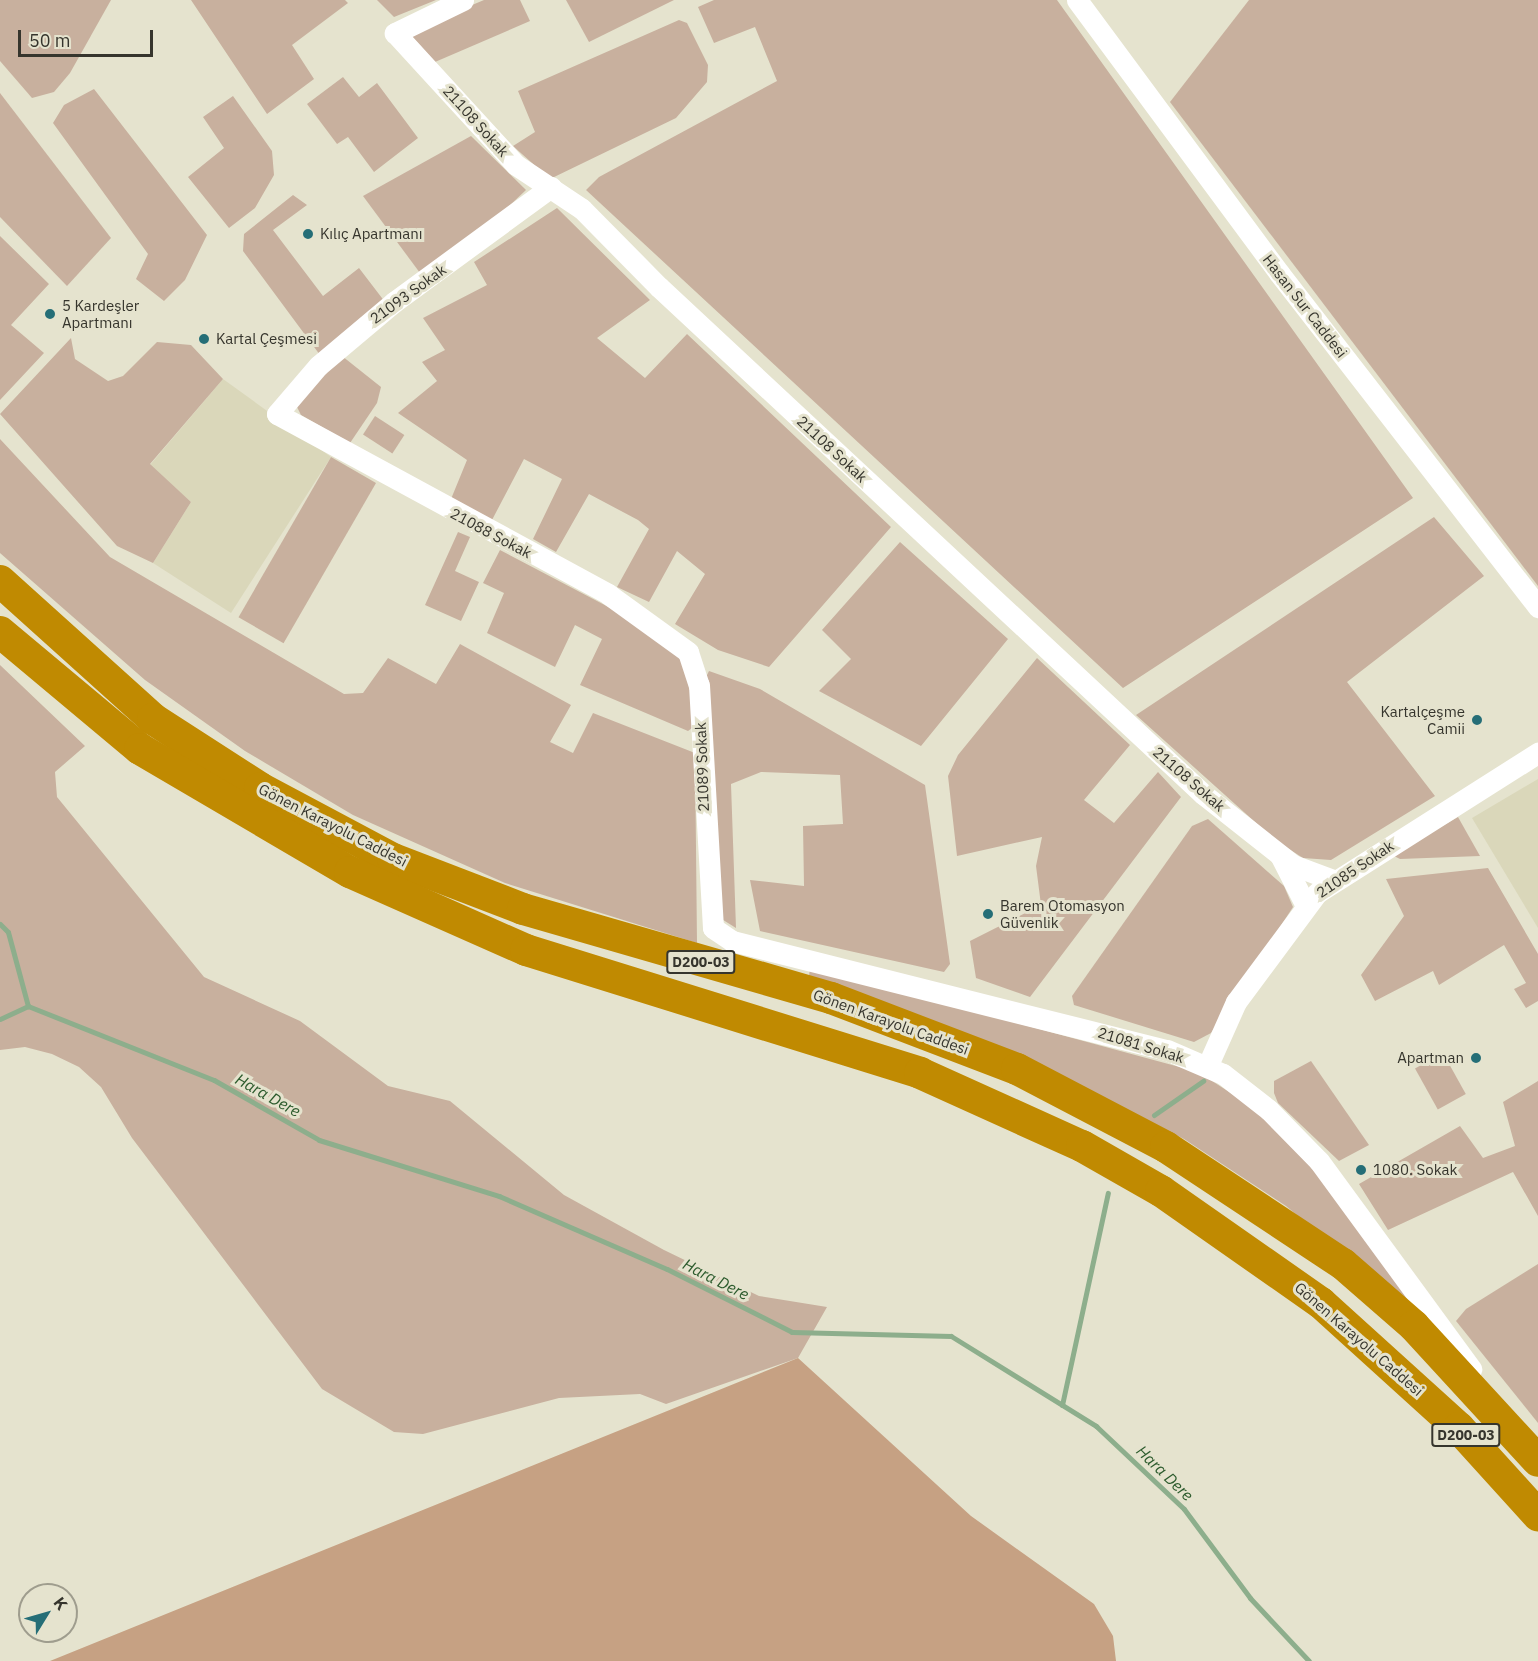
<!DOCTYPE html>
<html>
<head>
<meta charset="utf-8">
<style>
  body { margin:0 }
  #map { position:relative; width:1538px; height:1661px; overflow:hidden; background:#e5e3ce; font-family:"IBM Plex Sans",sans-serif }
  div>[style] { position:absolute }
  .built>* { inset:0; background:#dad7ba }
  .green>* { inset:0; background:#c8b09e; transform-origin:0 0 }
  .forest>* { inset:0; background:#c6a183 }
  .stream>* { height:5px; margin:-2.5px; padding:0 2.5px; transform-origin:2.5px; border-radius:2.5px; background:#8dae8c }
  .minor>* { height:21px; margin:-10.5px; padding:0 10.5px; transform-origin:10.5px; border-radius:10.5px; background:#fff }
  .highway>* { height:32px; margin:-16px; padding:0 16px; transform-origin:16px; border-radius:16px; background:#c08a01 }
  .dots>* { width:16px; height:16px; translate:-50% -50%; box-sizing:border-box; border:3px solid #e5e3ce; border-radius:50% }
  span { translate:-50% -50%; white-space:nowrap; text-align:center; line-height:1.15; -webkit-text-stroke:6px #e5e3ce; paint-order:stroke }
  .shield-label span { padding:2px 4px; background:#e5e3ce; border:2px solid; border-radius:4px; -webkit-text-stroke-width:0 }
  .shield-label { font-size:14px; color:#36352d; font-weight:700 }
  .street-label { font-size:15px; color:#36352d }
  .poi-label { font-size:15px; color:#36352d }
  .left { translate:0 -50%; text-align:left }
  .right { translate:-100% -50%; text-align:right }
  .water-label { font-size:16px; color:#2c5b2d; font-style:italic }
  .north { position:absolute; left:18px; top:1583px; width:60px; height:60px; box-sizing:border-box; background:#e5e3ce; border:2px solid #9f9d8e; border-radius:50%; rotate:53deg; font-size:16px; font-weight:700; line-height:24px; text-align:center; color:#36352d }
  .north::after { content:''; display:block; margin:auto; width:21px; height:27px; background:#256e77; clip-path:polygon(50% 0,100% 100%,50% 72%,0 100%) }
  .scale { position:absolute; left:18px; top:30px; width:135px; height:27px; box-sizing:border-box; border:3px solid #36352d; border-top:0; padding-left:8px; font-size:18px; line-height:21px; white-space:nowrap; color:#36352d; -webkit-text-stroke:4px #e5e3ce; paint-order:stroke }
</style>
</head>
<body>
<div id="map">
  <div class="built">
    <div style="clip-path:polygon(223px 379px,331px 457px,231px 613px,153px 563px,191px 502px,150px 465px)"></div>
    <div style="clip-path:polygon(1538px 779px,1538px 928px,1472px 818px)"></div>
  </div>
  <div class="green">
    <div style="clip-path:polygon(0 0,111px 0,70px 73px,54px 92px,32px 98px,0 61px)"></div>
    <div style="clip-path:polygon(191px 0,345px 0,348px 3px,292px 45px,314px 79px,267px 114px)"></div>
    <div style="clip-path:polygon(377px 0,436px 0,394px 17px)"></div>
    <div style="clip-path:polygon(484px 0,520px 0,530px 21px,435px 62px,408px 32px)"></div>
    <div style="clip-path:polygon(566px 0,674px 0,589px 42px)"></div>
    <div style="clip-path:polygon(714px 0,1057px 0,1413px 498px,1123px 688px,586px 190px,599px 177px,777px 81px,755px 27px,714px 43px,698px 7px)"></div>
    <div style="clip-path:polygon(1249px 0,1538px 0,1538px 586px,1170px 102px)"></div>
    <div style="clip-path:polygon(679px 20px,687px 23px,708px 65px,707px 82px,676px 118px,550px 179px,513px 146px,535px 132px,518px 91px)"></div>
    <div style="clip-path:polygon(343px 77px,359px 97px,377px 83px,418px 138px,374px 172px,348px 137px,337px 144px,307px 104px)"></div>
    <div style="clip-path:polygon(94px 89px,207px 235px,185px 280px,164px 301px,136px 279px,148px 254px,53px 123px,64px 105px)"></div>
    <div style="clip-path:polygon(0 93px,111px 238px,67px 286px,0 217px)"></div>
    <div style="clip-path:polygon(233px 96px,272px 151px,274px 175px,255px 208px,229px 228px,188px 177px,224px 148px,203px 117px)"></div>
    <div style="clip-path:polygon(471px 136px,526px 190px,485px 229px,420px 273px,363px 196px)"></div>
    <div style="clip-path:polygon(293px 195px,307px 205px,273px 230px,323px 296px,359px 268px,385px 302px,320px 355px,243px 251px,244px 234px)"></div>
    <div style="clip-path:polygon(557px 208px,650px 300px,597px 338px,645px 378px,687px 334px,891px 527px,769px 667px,718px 650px,675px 624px,705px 574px,677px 551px,649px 602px,617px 587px,649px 529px,638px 520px,589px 494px,556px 552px,533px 539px,562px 479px,524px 459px,492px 520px,451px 499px,467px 460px,398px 413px,437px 381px,422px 362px,445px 350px,423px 318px,487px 285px,474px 262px)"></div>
    <div style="clip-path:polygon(0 236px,49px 284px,11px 325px,44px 353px,0 400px)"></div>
    <div style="clip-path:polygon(71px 338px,75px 359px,108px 381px,123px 376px,157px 342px,191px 345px,223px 379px,150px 464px,191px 502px,153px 563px,117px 546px,0 414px)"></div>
    <div style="clip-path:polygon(342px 356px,381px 387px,377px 403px,350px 443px,301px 415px,295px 403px)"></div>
    <div style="left:375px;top:416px;width:35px;height:22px;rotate:33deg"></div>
    <div style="clip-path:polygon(0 439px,110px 557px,344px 694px,363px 693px,388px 658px,436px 684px,460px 644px,571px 705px,550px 742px,573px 753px,593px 713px,695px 753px,697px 943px,505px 883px,353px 815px,245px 751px,145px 680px,0 553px)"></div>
    <div style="left:331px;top:457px;width:52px;height:185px;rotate:30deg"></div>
    <div style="clip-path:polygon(1434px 517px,1484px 576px,1347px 682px,1435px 796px,1331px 860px,1303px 858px,1275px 840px,1136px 715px)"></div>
    <div style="clip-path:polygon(458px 532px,470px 537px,455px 571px,479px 582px,461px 621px,425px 605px)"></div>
    <div style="clip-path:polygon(900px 542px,1008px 639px,921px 746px,819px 691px,851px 659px,822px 630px)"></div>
    <div style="clip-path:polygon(500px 550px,656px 632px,677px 649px,688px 672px,696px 725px,688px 731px,580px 685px,602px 639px,575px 625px,555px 667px,487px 633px,504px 593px,483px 583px)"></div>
    <div style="clip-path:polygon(1037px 658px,1130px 745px,1084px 800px,1114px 823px,1158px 772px,1181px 797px,1030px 997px,976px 978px,970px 941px,1041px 905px,1036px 866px,1042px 837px,957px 856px,948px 776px,958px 755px)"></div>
    <div style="clip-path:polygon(0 665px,85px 746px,55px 772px,57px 797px,204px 977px,300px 1021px,388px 1086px,450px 1101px,564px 1195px,664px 1250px,759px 1296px,827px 1307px,798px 1358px,666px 1404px,640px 1394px,559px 1398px,423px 1434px,394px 1432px,322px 1389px,132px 1138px,101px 1087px,79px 1067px,52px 1054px,25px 1047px,0 1050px)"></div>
    <div style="clip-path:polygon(709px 671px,760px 689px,925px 785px,950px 964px,944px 972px,760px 931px,750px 880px,804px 886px,803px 826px,843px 824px,840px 775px,761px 772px,731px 784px,736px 928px,720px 918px,705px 679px)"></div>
    <div style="clip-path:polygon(1458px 817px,1480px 856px,1400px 859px,1392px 855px)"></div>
    <div style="clip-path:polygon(1208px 819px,1284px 886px,1293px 907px,1211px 1033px,1194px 1042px,1074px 1005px,1072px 996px,1192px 826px)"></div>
    <div style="clip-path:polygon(1488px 868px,1538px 954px,1538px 1001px,1526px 1008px,1514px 989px,1526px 983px,1504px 945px,1439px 985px,1433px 971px,1375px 1001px,1361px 975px,1404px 916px,1386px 879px)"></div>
    <div style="clip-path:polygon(810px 967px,1198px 1072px,1262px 1113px,1333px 1192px,1423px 1319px,1286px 1206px,1184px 1139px,1027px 1059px,809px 976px)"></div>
    <div style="left:1443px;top:1053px;width:47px;height:32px;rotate:61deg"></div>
    <div style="clip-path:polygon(1311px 1061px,1369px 1145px,1339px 1161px,1278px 1103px,1274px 1093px,1274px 1081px)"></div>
    <div style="clip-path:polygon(1538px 1081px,1538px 1216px,1513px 1172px,1388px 1230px,1359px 1184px,1460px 1126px,1483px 1158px,1515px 1146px,1503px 1102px)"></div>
    <div style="clip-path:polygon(1538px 1264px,1538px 1423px,1456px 1321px,1466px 1309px)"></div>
  </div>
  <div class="forest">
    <div style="clip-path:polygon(798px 1358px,971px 1516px,1094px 1604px,1113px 1636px,1116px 1661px,50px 1661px)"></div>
  </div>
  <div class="stream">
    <div style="left:0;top:924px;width:11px;rotate:45deg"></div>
    <div style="left:8px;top:932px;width:77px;rotate:74.9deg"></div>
    <div style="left:0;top:1019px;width:31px;rotate:-25deg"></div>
    <div style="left:28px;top:1006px;width:200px;rotate:21.7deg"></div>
    <div style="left:214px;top:1080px;width:121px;rotate:29.7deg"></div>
    <div style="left:319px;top:1140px;width:189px;rotate:17.3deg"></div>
    <div style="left:499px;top:1196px;width:183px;rotate:23.5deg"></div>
    <div style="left:667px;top:1269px;width:140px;rotate:26.7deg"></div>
    <div style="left:792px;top:1332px;width:159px;rotate:1.4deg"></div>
    <div style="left:951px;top:1336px;width:171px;rotate:31.8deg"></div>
    <div style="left:1096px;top:1426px;width:121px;rotate:43.3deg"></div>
    <div style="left:1184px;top:1509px;width:111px;rotate:53.4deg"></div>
    <div style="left:1250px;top:1598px;width:86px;rotate:46.9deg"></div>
    <div style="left:1154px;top:1115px;width:60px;rotate:-34.8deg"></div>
    <div style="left:1062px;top:1405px;width:217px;rotate:-77.8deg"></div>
  </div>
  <div class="minor">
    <div style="left:463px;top:0;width:76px;rotate:154.1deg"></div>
    <div style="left:395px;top:33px;width:179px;rotate:47.5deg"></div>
    <div style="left:516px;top:165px;width:79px;rotate:33.7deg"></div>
    <div style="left:582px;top:209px;width:110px;rotate:45.4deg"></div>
    <div style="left:659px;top:287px;width:744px;rotate:42.98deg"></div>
    <div style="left:1203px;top:794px;width:115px;rotate:38.3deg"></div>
    <div style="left:1293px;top:865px;width:43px;rotate:20.6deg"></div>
    <div style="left:1077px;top:0;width:340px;rotate:53.5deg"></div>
    <div style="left:1279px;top:273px;width:423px;rotate:52.2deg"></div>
    <div style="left:551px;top:187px;width:195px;rotate:143.8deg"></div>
    <div style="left:394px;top:302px;width:99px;rotate:139.9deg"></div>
    <div style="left:318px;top:366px;width:63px;rotate:130.5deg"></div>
    <div style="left:277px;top:414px;width:377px;rotate:28.5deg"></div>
    <div style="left:608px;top:594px;width:99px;rotate:35.9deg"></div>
    <div style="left:688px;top:652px;width:35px;rotate:72deg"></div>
    <div style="left:699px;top:685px;width:243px;rotate:86.7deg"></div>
    <div style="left:713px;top:928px;width:23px;rotate:34deg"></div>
    <div style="left:732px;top:941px;width:448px;rotate:14.1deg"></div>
    <div style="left:1167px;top:1050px;width:61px;rotate:23.2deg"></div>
    <div style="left:1223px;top:1074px;width:58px;rotate:38deg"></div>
    <div style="left:1269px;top:1110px;width:71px;rotate:45.6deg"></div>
    <div style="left:1319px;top:1161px;width:258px;rotate:53.8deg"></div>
    <div style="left:1281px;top:857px;width:53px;rotate:62.9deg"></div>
    <div style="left:1207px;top:1067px;width:71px;rotate:-66deg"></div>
    <div style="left:1236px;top:1002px;width:136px;rotate:-53.4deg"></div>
    <div style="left:1317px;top:893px;width:262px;rotate:-32.4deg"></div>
  </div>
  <div class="highway">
    <div style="left:0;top:581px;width:206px;rotate:42deg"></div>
    <div style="left:153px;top:719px;width:127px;rotate:32.8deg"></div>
    <div style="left:260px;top:788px;width:151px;rotate:28.1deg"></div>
    <div style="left:393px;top:859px;width:139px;rotate:21deg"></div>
    <div style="left:523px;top:909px;width:321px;rotate:16.1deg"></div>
    <div style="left:831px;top:998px;width:199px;rotate:20.9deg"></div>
    <div style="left:1017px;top:1069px;width:168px;rotate:27.6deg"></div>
    <div style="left:1166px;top:1147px;width:212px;rotate:33.5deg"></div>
    <div style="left:1343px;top:1264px;width:94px;rotate:41.1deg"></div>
    <div style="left:1414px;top:1326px;width:183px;rotate:47.4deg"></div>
    <div style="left:0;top:632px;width:182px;rotate:39.9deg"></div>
    <div style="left:140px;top:749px;width:243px;rotate:30.4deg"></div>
    <div style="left:350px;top:872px;width:193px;rotate:23.9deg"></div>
    <div style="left:526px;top:950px;width:413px;rotate:17.3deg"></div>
    <div style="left:920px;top:1073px;width:178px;rotate:24.3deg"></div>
    <div style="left:1082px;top:1146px;width:91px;rotate:29.7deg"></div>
    <div style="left:1161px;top:1191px;width:195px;rotate:35deg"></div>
    <div style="left:1321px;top:1303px;width:186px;rotate:42.2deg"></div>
    <div style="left:1459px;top:1428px;width:118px;rotate:47.8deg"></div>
  </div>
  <div class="dots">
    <div style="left:308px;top:234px;background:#256e77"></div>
    <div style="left:50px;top:314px;background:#256e77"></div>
    <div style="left:204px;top:339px;background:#256e77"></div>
    <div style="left:1477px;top:720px;background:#256e77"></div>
    <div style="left:988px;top:914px;background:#256e77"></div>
    <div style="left:1476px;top:1058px;background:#256e77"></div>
    <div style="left:1361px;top:1170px;background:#256e77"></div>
  </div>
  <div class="shield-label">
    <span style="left:701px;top:962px">D200-03</span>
    <span style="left:1466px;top:1435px">D200-03</span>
  </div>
  <div class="street-label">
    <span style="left:476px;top:121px;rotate:48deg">21108 Sokak</span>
    <span style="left:408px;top:294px;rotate:-36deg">21093 Sokak</span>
    <span style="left:1305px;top:306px;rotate:52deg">Hasan Sur Caddesi</span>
    <span style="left:832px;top:449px;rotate:43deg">21108 Sokak</span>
    <span style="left:491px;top:533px;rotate:28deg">21088 Sokak</span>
    <span style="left:702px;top:767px;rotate:-92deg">21089 Sokak</span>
    <span style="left:1189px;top:779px;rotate:41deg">21108 Sokak</span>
    <span style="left:333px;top:825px;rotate:27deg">Gönen Karayolu Caddesi</span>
    <span style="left:1355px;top:869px;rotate:-34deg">21085 Sokak</span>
    <span style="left:891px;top:1022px;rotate:20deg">Gönen Karayolu Caddesi</span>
    <span style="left:1141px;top:1045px;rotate:17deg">21081 Sokak</span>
    <span style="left:1359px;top:1339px;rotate:41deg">Gönen Karayolu Caddesi</span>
  </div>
  <div class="poi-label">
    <span class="left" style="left:320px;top:234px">Kılıç Apartmanı</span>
    <span class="left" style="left:62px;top:314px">5 Kardeşler<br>Apartmanı</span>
    <span class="left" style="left:216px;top:339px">Kartal Çeşmesi</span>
    <span class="right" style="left:1465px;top:720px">Kartalçeşme<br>Camii</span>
    <span class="left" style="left:1000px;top:914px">Barem Otomasyon<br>Güvenlik</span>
    <span class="right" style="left:1464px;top:1058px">Apartman</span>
    <span class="left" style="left:1373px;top:1170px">1080. Sokak</span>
  </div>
  <div class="water-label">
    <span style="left:268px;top:1095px;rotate:29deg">Hara Dere</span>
    <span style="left:716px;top:1279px;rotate:27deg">Hara Dere</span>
    <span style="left:1165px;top:1473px;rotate:44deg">Hara Dere</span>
  </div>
  <div class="north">K</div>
  <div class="scale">50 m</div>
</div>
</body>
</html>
